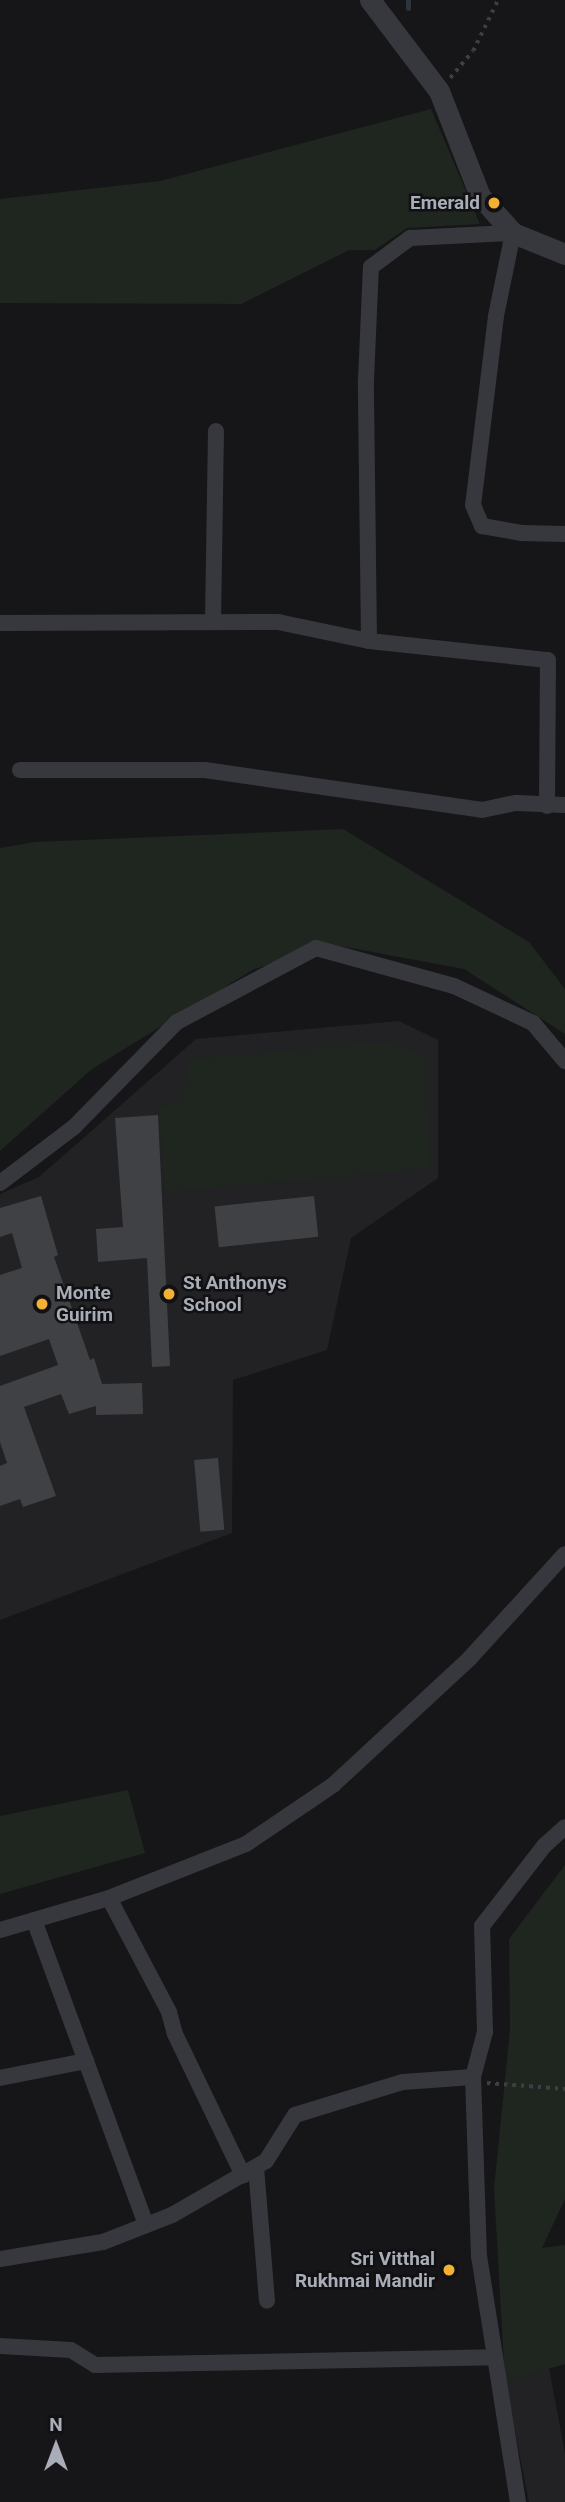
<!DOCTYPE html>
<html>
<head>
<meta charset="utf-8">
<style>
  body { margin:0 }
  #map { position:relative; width:565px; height:2502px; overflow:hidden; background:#161618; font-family:Roboto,sans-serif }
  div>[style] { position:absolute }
  .built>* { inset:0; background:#222225 }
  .green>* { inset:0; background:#1e261f }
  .stream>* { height:5px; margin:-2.5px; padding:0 2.5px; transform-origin:2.5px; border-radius:2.5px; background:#2c353c }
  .building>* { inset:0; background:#404145; transform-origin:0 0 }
  .path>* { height:3.5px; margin-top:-1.75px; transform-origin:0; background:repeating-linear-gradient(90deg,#3d3f44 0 3.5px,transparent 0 8.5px) }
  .minor>* { height:16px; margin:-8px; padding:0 8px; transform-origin:8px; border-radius:8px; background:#37383d }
  .tertiary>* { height:21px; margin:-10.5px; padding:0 10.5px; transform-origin:10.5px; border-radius:10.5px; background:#37383d }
  .dots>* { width:19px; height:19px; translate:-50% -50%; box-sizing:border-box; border:4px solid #111113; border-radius:50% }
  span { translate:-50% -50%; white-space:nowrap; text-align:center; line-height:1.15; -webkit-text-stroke:5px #111113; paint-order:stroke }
  .poi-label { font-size:19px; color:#a8adb8; font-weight:700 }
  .right { translate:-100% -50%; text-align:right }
  .left { translate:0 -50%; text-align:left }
  .north { position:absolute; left:21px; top:2411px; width:70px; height:70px; -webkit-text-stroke:5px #111113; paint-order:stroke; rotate:0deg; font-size:19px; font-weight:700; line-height:28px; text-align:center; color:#a8adb8 }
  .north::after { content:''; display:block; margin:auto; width:24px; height:32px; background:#a8adb8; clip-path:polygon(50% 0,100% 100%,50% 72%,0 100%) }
</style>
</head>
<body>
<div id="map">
  <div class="built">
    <div style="clip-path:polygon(399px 1021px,438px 1040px,438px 1178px,351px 1238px,327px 1350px,233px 1380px,232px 1533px,0 1620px,0 1194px,39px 1177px,196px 1039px)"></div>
    <div style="clip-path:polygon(549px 2368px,565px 2454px,565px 2502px,529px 2502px,505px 2381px)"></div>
  </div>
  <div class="green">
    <div style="clip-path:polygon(431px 109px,480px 224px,407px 228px,375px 250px,349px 250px,241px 304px,0 303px,0 199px,160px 181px)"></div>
    <div style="clip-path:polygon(343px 829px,529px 942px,565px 989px,565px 1034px,464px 969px,340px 946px,254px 969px,92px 1069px,0 1151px,0 848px,35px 842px)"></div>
    <div style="clip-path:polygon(390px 1042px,423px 1056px,431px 1168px,165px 1192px,159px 1107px,182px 1102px,190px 1059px)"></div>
    <div style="clip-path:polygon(128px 1790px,145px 1853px,0 1894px,0 1816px)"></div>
    <div style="clip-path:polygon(565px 1865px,565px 2199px,542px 2248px,565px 2245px,565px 2364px,505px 2381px,494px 2189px,510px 2030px,509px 1939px)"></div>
  </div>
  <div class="stream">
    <div style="left:408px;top:8px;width:8px;rotate:-90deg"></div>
  </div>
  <div class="building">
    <div style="clip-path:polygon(158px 1115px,170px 1366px,152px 1367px,147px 1258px,98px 1262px,96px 1229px,123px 1227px,115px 1118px)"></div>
    <div style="clip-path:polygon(41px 1196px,58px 1255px,54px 1257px,90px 1360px,94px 1358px,102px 1384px,142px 1383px,143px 1414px,96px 1415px,96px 1406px,69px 1414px,61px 1394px,24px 1407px,56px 1496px,23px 1507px,20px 1499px,0 1506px,0 1466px,7px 1463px,0 1442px,0 1386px,58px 1365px,49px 1339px,0 1356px,0 1275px,22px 1268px,12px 1233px,0 1237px,0 1208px)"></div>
    <div style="left:314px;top:1196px;width:41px;height:100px;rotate:84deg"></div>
    <div style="left:218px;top:1458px;width:72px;height:24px;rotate:85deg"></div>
  </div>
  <div class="path">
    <div style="left:450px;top:78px;width:35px;rotate:-50deg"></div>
    <div style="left:473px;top:51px;width:57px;rotate:-63.9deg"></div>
    <div style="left:487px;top:2083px;width:78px;rotate:4.4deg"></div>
  </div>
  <div class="minor">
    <div style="left:213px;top:621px;width:190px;rotate:-89.1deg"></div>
    <div style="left:0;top:623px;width:278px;rotate:-0.2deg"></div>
    <div style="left:278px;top:622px;width:93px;rotate:11.8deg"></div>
    <div style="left:369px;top:641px;width:180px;rotate:6.1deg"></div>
    <div style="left:548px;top:660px;width:146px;rotate:90.4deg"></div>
    <div style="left:369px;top:641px;width:261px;rotate:-90.7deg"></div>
    <div style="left:366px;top:380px;width:113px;rotate:-87.5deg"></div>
    <div style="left:371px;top:267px;width:49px;rotate:-36.6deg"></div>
    <div style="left:410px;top:238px;width:103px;rotate:-2.8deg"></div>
    <div style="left:513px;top:233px;width:85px;rotate:101.6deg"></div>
    <div style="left:496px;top:316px;width:190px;rotate:96.9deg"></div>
    <div style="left:473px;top:505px;width:23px;rotate:67deg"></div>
    <div style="left:482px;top:526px;width:40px;rotate:10deg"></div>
    <div style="left:521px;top:533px;width:44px;rotate:1.3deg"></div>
    <div style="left:20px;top:770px;width:185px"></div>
    <div style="left:205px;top:770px;width:280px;rotate:8.2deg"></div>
    <div style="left:482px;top:810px;width:35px;rotate:-12deg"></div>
    <div style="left:516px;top:803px;width:49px;rotate:2.3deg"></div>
    <div style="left:0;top:1183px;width:93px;rotate:-37.1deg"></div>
    <div style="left:74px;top:1127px;width:147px;rotate:-45.6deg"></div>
    <div style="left:177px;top:1022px;width:157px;rotate:-28deg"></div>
    <div style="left:316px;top:948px;width:143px;rotate:15.4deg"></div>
    <div style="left:454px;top:986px;width:87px;rotate:25.1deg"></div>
    <div style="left:533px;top:1023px;width:50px;rotate:49.9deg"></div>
    <div style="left:109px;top:1898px;width:129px;rotate:62.2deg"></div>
    <div style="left:169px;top:2012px;width:23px;rotate:75deg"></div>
    <div style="left:175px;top:2034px;width:157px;rotate:64.3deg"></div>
    <div style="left:34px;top:1920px;width:325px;rotate:69.8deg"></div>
    <div style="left:0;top:1930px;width:114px;rotate:-16.4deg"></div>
    <div style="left:109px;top:1898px;width:147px;rotate:-21.5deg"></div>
    <div style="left:246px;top:1844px;width:105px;rotate:-34.1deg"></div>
    <div style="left:333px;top:1785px;width:185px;rotate:-42.8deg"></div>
    <div style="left:469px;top:1659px;width:142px;rotate:-47.6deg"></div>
    <div style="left:0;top:2078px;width:88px;rotate:-11.2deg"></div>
    <div style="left:256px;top:2167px;width:134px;rotate:85.3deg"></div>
    <div style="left:0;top:2259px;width:104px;rotate:-9.4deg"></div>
    <div style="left:103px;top:2242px;width:74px;rotate:-21.4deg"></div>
    <div style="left:172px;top:2215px;width:108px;rotate:-29.9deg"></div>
    <div style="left:266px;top:2161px;width:54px;rotate:-57.8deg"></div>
    <div style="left:295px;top:2115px;width:113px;rotate:-17deg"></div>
    <div style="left:403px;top:2082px;width:70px;rotate:-4.1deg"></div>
    <div style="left:0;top:2346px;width:71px;rotate:3.2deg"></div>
    <div style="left:71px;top:2350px;width:28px;rotate:32deg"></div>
    <div style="left:95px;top:2365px;width:399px;rotate:-1.1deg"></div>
    <div style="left:518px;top:2502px;width:248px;rotate:-99deg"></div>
    <div style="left:479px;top:2257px;width:180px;rotate:-91.9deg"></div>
    <div style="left:473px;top:2077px;width:47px;rotate:-75.1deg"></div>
    <div style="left:485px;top:2032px;width:106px;rotate:-91.6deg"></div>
    <div style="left:482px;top:1926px;width:101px;rotate:-52.2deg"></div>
    <div style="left:544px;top:1846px;width:28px;rotate:-42deg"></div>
  </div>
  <div class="tertiary">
    <div style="left:370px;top:0;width:114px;rotate:52.8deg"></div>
    <div style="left:439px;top:91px;width:113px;rotate:68.7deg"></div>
    <div style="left:480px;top:196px;width:50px;rotate:48.3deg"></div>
    <div style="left:513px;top:233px;width:56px;rotate:22deg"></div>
  </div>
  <div class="dots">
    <div style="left:494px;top:203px;background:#f2b134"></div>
    <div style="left:169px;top:1294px;background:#f2b134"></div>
    <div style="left:42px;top:1304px;background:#f2b134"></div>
    <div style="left:449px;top:2270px;background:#f2b134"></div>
  </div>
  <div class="poi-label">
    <span class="right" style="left:480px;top:203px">Emerald</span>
    <span class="left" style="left:183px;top:1294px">St Anthonys<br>School</span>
    <span class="left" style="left:56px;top:1304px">Monte<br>Guirim</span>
    <span class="right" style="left:435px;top:2270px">Sri Vitthal<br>Rukhmai Mandir</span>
  </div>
  <div class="north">N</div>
</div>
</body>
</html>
